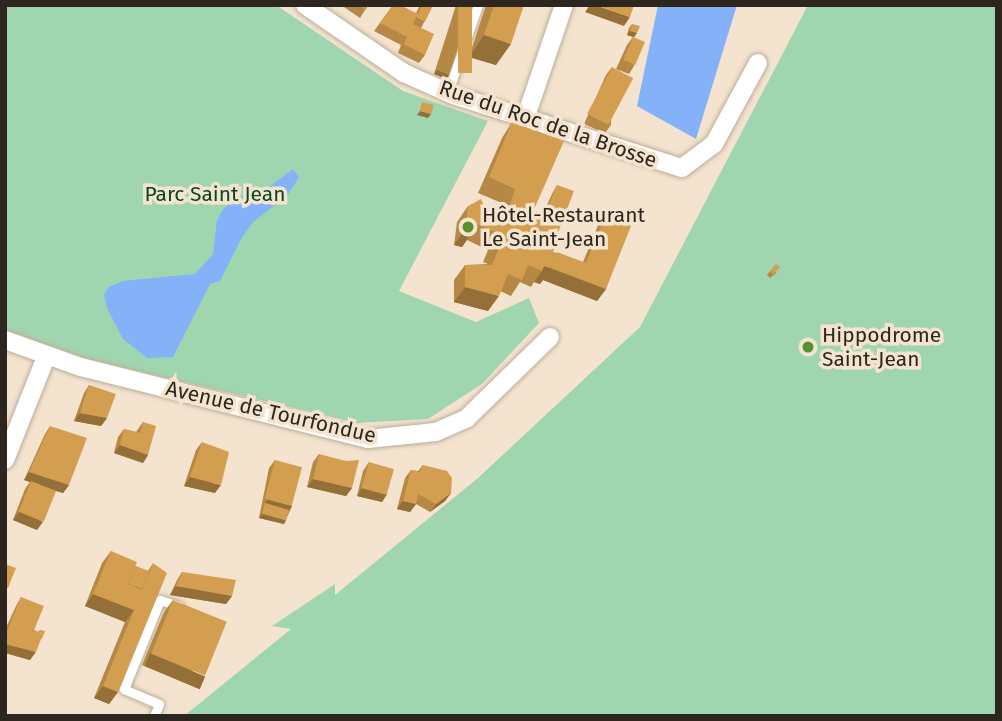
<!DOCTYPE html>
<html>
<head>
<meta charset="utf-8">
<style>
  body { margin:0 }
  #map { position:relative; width:1002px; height:721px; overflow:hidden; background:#f4e4cf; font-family:"Fira Sans",sans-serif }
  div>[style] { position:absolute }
  .green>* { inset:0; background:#a0d6af }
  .water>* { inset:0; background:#85b1f9 }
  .roads { filter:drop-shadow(0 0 2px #bcad99) drop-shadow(0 0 2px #bcad99) }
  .lane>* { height:9px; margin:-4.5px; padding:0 4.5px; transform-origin:4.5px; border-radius:4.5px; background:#fff }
  .street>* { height:18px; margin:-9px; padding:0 9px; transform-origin:9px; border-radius:9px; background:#fff }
  .wall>* { inset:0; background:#b58845 }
  .shaded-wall>* { inset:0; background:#946f38; transform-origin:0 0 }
  .building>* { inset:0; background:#d39e50; transform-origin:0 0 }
  .dots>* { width:19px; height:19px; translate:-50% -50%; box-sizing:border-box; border:4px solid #f4e4cf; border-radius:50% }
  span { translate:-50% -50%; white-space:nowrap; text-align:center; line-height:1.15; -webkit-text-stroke:7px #f4e4cf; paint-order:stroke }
  .street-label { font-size:21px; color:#2c261e }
  .park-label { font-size:21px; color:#064824 }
  .poi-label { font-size:21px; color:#2c261e }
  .left { translate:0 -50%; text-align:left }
  .frame { position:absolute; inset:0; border:7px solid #2c261e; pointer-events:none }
</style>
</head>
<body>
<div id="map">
  <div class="green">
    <div style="clip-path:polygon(5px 5px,276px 5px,403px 91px,488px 121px,399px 291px,476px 322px,529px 298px,539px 323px,482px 384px,428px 419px,357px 423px,87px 359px,5px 330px)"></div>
    <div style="clip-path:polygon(808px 5px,997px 5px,997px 716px,184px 716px,291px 629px,272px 626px,335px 584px,335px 595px,478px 478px,640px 327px)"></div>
  </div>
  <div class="water">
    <div style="clip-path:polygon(658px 5px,737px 5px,696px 139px,637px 106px)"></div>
    <div style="clip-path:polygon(293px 169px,299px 177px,288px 195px,253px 222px,241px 239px,220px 281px,210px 284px,173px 357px,147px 358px,123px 339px,107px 308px,104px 294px,109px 287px,122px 281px,195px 274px,213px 254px,217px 220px,224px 208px,243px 196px,261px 193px)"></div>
  </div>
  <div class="roads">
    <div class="lane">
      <div style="left:448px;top:92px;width:92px;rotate:-71deg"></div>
      <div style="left:154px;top:716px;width:13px;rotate:-67deg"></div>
      <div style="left:159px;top:704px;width:38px;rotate:-157deg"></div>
      <div style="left:124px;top:689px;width:96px;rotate:-68deg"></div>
      <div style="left:160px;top:600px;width:20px;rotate:18deg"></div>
    </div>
    <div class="street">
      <div style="left:305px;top:5px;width:120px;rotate:34.5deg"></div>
      <div style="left:404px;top:73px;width:54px;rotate:24.2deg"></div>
      <div style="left:453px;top:95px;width:240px;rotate:17.7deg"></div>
      <div style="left:682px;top:168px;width:40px;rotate:-37deg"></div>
      <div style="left:714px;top:144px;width:92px;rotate:-61.5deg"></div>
      <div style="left:525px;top:119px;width:120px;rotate:-71.1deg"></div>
      <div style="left:5px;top:340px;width:81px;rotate:19.6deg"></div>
      <div style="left:81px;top:367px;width:296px;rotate:14.1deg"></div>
      <div style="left:368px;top:439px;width:68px;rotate:-5.9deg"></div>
      <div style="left:436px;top:432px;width:34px;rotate:-24deg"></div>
      <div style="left:467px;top:418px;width:116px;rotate:-44.3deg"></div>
      <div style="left:5px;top:460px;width:111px;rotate:-68.3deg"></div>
    </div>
  </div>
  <div class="wall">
    <div style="clip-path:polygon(341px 5px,368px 5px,360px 18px)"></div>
    <div style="clip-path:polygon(393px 5px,416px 13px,420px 5px,433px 5px,421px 28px,425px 55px,419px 63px,398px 53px,401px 45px,374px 31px)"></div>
    <div style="clip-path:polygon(456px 5px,472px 5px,449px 75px,446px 79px,434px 74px)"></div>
    <div style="clip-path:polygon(486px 5px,524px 5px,496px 65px,469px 57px)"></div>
    <div style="clip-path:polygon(632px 24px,637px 33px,634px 37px,634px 66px,629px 74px,616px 69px,627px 45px,633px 37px,627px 35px,629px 28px)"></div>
    <div style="clip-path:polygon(612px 67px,611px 125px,605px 133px,584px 124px,606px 75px)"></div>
    <div style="clip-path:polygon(512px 122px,532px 214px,541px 218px,552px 194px,557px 185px,553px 252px,583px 262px,599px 223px,607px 211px,606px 289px,597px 301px,543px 280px,540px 284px,534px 282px,531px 287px,520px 282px,511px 296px,500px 291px,488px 311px,454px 302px,454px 280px,465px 265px,488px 264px,483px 262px,488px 250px,467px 240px,462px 247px,454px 245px,457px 222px,468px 206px,485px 208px,501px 215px,504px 204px,478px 193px,502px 138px)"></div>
    <div style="clip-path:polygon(770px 271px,777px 272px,770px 278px,767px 275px)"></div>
    <div style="clip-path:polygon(89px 385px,107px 418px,101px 426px,74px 421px,84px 393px)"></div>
    <div style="clip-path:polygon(143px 422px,148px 455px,143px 463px,114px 453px,118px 437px,124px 429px,136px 432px)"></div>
    <div style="clip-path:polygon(50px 426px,69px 485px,63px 493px,55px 491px,37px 530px,13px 520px,25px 489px,30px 482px,24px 480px,45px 434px)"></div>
    <div style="clip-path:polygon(202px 442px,215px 493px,184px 486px,196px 450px)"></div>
    <div style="clip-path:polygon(319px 454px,352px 488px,346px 496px,307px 487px,313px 462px)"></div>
    <div style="clip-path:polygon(275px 460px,292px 506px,284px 524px,259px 518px,269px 468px)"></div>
    <div style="clip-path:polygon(369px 462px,387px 494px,382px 502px,357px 496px,363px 471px)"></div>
    <div style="clip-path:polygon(423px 465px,451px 493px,445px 501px,430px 512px,416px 504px,410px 512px,397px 509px,405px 478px,411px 470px,418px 471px)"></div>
    <div style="clip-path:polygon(111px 551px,135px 566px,148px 571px,153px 563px,118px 692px,109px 704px,94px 698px,125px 622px,85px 606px,102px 563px)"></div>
    <div style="clip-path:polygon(182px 572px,232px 596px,226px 604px,170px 595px,177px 580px)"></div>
    <div style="clip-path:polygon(21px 597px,34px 630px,38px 632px,40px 630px,39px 643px,30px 660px,5px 653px,5px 630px,16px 606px)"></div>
    <div style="clip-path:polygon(173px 600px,197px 688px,142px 665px,164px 612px)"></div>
  </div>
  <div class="shaded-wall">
    <div style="clip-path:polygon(590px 5px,595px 5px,630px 17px,624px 26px,585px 12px)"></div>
    <div style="clip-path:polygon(630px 31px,637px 33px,634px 37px,627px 35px)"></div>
    <div style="clip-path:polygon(484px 35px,511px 44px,496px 65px,469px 57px)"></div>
    <div style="clip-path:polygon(437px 70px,449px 75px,446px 79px,434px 74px)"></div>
    <div style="clip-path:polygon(420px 111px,431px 114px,428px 118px,417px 115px)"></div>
    <div style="clip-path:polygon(465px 230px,473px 231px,462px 247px,454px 245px)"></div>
    <div style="clip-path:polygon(544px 266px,606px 289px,597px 301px,543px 280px,540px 284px,534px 282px,542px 271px)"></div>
    <div style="clip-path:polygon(465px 287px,499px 296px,488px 311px,454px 302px)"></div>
    <div style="clip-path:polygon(80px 413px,107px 418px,101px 426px,74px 421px)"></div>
    <div style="clip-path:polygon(120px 445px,148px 455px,143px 463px,114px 453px)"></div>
    <div style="clip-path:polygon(29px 472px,69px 485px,63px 493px,24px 480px)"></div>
    <div style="clip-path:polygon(190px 477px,221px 485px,215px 493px,184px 486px)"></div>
    <div style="clip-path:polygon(313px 479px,352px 488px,346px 496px,307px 487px)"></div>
    <div style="clip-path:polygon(362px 488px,387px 494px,382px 502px,357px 496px)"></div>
    <div style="clip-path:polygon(451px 493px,445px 501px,430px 512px,436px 504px)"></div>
    <div style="clip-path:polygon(268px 499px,292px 506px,287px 514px,265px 503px)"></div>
    <div style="clip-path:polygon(403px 501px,416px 504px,410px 512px,397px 509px)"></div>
    <div style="clip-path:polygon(19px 512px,43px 522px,37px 530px,13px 520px)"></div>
    <div style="clip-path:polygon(262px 514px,286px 520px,284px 524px,259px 518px)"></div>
    <div style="clip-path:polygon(176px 586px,232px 596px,226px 604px,170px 595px)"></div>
    <div style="clip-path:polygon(93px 594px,134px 610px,125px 622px,85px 606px)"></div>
    <div style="clip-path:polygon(5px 644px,36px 652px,30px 660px,5px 653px)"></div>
    <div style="left:150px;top:653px;width:60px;height:14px;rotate:23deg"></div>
    <div style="clip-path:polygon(103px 686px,118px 692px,109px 704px,94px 698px)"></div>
  </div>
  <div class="building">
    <div style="clip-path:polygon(359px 5px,368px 5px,366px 10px)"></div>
    <div style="clip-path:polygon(393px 5px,400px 5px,418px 14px,422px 5px,433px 5px,425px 22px,416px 17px,413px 24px,434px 34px,425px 55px,404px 44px,407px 37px,380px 23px)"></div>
    <div style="left:458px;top:5px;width:14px;height:68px"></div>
    <div style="clip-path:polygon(494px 5px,524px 5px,511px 44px,484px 35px)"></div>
    <div style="clip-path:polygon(595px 5px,634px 5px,630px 17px)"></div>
    <div style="clip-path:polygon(632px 24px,640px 26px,637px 33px,630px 31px)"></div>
    <div style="left:633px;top:37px;width:13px;height:25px;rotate:23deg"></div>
    <div style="left:612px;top:67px;width:24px;height:53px;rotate:28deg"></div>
    <div style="left:422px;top:102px;width:12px;height:9px;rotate:14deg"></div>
    <div style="clip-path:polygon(512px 122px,564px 141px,532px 214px,545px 220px,541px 231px,550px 234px,548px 240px,556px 244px,553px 252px,557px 253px,551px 268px,544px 266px,542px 271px,528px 265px,522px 280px,508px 274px,499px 296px,465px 287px,465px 265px,492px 265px,499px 248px,494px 246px,499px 234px,477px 224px,473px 231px,465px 230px,468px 206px,481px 199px,485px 208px,506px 217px,515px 189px,489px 177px)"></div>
    <div style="clip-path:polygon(557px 185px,574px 191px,554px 243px,548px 240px,550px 234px,541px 231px,545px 220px,543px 219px)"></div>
    <div style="clip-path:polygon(607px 211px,633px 221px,606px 289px,551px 268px,557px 253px,557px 252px,586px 263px)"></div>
    <div style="clip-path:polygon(776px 264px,780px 267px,773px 274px,770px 271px)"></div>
    <div style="clip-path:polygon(89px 385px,116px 394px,107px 418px,80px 413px)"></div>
    <div style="clip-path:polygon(143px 422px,156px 426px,148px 455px,120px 445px,124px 429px,140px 433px)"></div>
    <div style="clip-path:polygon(50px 426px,87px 438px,69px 485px,29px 472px)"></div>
    <div style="clip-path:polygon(202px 442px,229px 452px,221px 485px,190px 477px)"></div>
    <div style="clip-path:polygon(319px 454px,346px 461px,359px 460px,352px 488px,313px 479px)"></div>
    <div style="left:275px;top:460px;width:28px;height:40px;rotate:15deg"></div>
    <div style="left:369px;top:462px;width:26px;height:27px;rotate:16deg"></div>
    <div style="clip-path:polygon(423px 465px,447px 471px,452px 478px,451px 493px,436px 504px,418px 494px,416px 504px,403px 501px,411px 470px,420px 472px)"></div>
    <div style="left:31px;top:481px;width:27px;height:33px;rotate:22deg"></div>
    <div style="left:265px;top:503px;width:25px;height:11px;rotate:16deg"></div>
    <div style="clip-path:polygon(111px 551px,137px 562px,128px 584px,142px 590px,153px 563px,167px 573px,118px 692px,103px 686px,134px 610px,93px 594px)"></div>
    <div style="clip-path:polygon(5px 564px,16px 568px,8px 588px,5px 587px)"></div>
    <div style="left:135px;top:566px;width:15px;height:19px;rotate:20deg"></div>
    <div style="clip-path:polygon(182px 572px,236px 580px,232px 596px,176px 586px)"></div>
    <div style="clip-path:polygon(21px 597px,44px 606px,34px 630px,43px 634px,36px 652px,5px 644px,5px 636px)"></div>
    <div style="left:173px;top:600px;width:58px;height:58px;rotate:22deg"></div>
    <div style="clip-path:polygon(40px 630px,45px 631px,42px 639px,41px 638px,43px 634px,39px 632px)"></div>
  </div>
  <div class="dots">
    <div style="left:468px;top:227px;background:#57902d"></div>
    <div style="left:808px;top:347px;background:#57902d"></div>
  </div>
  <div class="street-label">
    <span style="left:548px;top:124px;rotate:19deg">Rue du Roc de la Brosse</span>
    <span style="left:271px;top:412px;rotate:13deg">Avenue de Tourfondue</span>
  </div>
  <div class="park-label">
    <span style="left:215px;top:194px">Parc Saint Jean</span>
  </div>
  <div class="poi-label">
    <span class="left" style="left:482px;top:227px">Hôtel-Restaurant<br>Le Saint-Jean</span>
    <span class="left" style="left:822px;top:347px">Hippodrome<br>Saint-Jean</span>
  </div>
  <div class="frame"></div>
</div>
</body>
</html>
